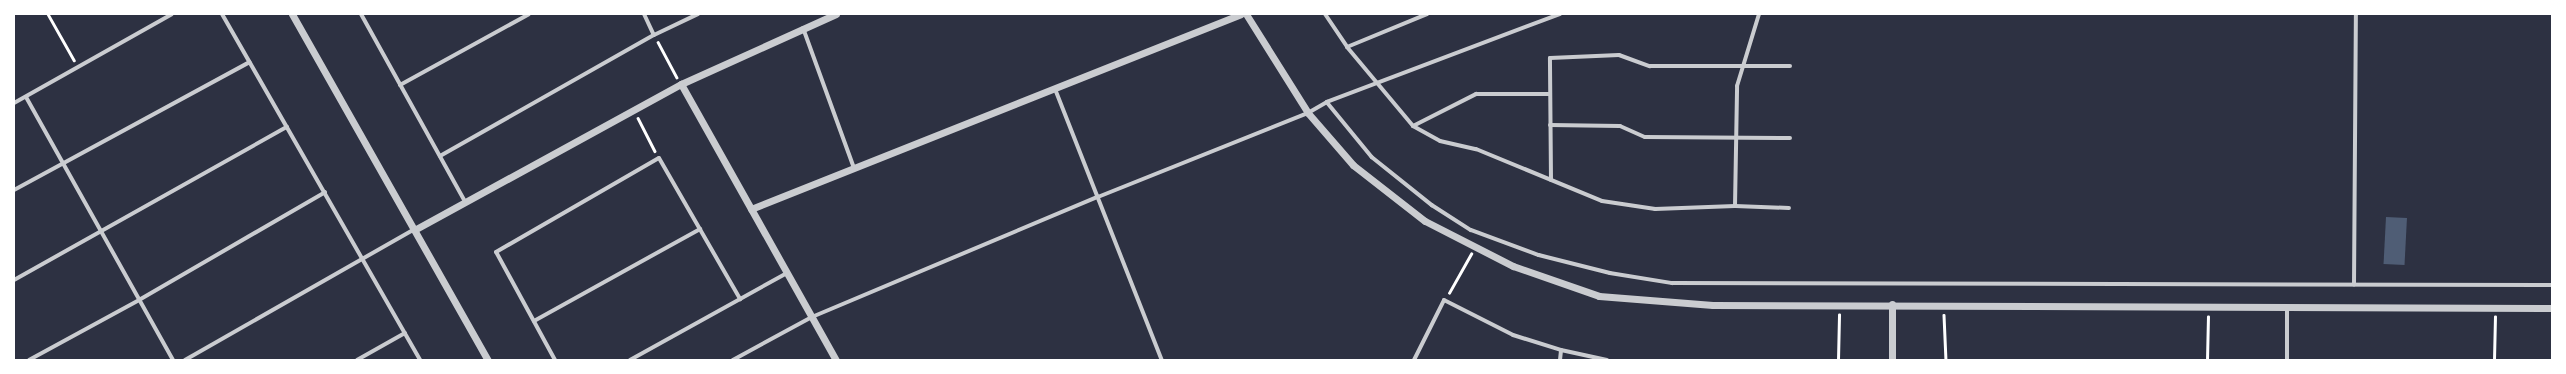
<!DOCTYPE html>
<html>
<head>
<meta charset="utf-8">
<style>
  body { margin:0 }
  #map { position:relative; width:2566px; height:374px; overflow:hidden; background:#2d3142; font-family:"Source Sans 3",sans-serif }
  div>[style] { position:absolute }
  .water>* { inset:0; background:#4f5d75; transform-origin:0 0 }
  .path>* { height:2.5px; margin:-1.25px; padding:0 1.25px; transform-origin:1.25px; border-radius:1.25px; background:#fff }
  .pedestrian>* { height:3.5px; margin:-1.75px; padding:0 1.75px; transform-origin:1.75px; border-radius:1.75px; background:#caccd0 }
  .minor>* { height:4px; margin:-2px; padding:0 2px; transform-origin:2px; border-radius:2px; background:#caccd0 }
  .tertiary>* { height:7px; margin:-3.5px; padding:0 3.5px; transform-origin:3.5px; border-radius:3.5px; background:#caccd0 }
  span { translate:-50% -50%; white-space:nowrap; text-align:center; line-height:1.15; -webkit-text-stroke:4px #fff; paint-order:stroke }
  .frame { position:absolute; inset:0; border:15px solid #fff; pointer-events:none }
</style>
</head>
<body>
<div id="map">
  <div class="water">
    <div style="left:2386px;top:217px;width:21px;height:47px;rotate:3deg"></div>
  </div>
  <div class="path">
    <div style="left:48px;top:14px;width:53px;rotate:60.5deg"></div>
    <div style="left:658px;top:42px;width:40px;rotate:62deg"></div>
    <div style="left:638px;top:118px;width:37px;rotate:63deg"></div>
    <div style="left:1449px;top:293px;width:45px;rotate:-60.6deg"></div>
    <div style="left:1944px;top:315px;width:45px;rotate:87.5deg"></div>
    <div style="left:1838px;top:360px;width:45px;rotate:-88.7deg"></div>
    <div style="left:2207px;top:360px;width:43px;rotate:-88.7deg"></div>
    <div style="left:2494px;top:360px;width:43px;rotate:-88.7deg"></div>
  </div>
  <div class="pedestrian">
    <div style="left:1055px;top:88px;width:292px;rotate:68.5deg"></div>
    <div style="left:1327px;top:102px;width:71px;rotate:50.7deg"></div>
    <div style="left:1372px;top:157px;width:77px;rotate:38.7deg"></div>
    <div style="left:1432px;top:205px;width:46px;rotate:32.7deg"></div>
    <div style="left:1471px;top:230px;width:72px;rotate:20.2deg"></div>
    <div style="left:1539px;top:255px;width:73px;rotate:14.2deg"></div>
    <div style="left:1610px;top:273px;width:63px;rotate:9.2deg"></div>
    <div style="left:1672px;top:283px;width:880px;rotate:0.13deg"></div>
    <div style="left:2354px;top:285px;width:271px;rotate:-89.6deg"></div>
    <div style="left:733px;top:360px;width:90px;rotate:-28.6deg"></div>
    <div style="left:812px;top:317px;width:310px;rotate:-22.8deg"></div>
    <div style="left:1098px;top:197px;width:226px;rotate:-21.8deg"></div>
    <div style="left:1308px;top:113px;width:22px;rotate:-30deg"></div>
    <div style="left:1327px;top:102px;width:249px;rotate:-20.7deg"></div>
  </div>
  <div class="minor">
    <div style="left:222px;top:14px;width:399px;rotate:60.2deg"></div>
    <div style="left:361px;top:14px;width:215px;rotate:61deg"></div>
    <div style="left:644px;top:14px;width:23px;rotate:65deg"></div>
    <div style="left:1325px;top:14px;width:40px;rotate:56deg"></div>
    <div style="left:1347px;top:47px;width:103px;rotate:50.1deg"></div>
    <div style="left:1413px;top:126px;width:31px;rotate:29deg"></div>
    <div style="left:1440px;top:141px;width:37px;rotate:13deg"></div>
    <div style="left:1476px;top:149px;width:136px;rotate:22.4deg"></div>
    <div style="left:1602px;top:201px;width:54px;rotate:8.6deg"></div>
    <div style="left:1655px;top:209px;width:80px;rotate:-2.1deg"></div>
    <div style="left:1735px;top:206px;width:120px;rotate:-89deg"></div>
    <div style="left:1737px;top:86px;width:75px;rotate:-73deg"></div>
    <div style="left:803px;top:28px;width:149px;rotate:70deg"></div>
    <div style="left:1347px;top:47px;width:87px;rotate:-22.4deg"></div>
    <div style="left:400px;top:85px;width:147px;rotate:-28.8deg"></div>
    <div style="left:26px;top:97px;width:301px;rotate:60.8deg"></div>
    <div style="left:14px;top:103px;width:181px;rotate:-29.4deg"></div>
    <div style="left:1550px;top:125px;width:70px;rotate:0.8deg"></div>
    <div style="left:1620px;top:126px;width:27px;rotate:24deg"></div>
    <div style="left:1645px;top:137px;width:145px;rotate:0.4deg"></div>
    <div style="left:1413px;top:126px;width:71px;rotate:-26.9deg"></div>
    <div style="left:1476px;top:94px;width:74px"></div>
    <div style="left:440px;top:156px;width:246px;rotate:-29.5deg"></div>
    <div style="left:654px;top:35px;width:49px;rotate:-25.5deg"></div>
    <div style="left:1551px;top:180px;width:122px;rotate:-90.5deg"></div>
    <div style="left:1550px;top:58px;width:69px;rotate:-2.5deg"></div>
    <div style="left:1619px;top:55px;width:33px;rotate:20deg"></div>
    <div style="left:1650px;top:66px;width:140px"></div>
    <div style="left:14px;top:190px;width:268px;rotate:-28.5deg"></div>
    <div style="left:1735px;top:206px;width:54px;rotate:2.1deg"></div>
    <div style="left:14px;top:280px;width:313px;rotate:-29.3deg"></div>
    <div style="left:534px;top:321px;width:190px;rotate:-29deg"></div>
    <div style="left:29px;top:360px;width:125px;rotate:-28.6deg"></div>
    <div style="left:139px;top:300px;width:215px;rotate:-30.1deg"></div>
    <div style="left:185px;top:360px;width:265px;rotate:-29.7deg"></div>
    <div style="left:357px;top:360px;width:55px;rotate:-29.4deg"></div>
    <div style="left:555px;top:360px;width:123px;rotate:-118.6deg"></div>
    <div style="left:496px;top:252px;width:188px;rotate:-30deg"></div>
    <div style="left:659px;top:158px;width:163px;rotate:60.1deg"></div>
    <div style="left:630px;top:360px;width:179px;rotate:-29deg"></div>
    <div style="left:1414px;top:360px;width:67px;rotate:-63.4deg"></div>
    <div style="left:1444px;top:300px;width:77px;rotate:26.9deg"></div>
    <div style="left:1513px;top:335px;width:50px;rotate:17.4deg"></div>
    <div style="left:1561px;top:350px;width:47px;rotate:12.3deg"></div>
    <div style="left:1560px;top:360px;width:10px;rotate:-84deg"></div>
    <div style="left:2287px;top:360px;width:53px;rotate:-90deg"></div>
  </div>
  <div class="tertiary">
    <div style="left:292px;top:14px;width:398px;rotate:60.5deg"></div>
    <div style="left:1246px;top:14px;width:117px;rotate:57.9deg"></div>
    <div style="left:1308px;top:113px;width:69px;rotate:49.1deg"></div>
    <div style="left:1353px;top:165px;width:91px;rotate:37.9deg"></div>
    <div style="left:1425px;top:221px;width:99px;rotate:27.1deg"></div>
    <div style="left:1513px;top:266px;width:91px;rotate:19.2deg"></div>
    <div style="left:1599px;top:296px;width:114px;rotate:4.5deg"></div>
    <div style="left:1713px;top:305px;width:839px;rotate:0.2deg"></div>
    <div style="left:681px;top:84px;width:317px;rotate:60.7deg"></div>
    <div style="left:751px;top:209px;width:527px;rotate:-21.7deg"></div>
    <div style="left:416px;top:229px;width:302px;rotate:-28.7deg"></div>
    <div style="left:681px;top:84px;width:170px;rotate:-24.3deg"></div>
    <div style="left:1892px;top:360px;width:56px;rotate:-90deg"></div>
  </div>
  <div class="frame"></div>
</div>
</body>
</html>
